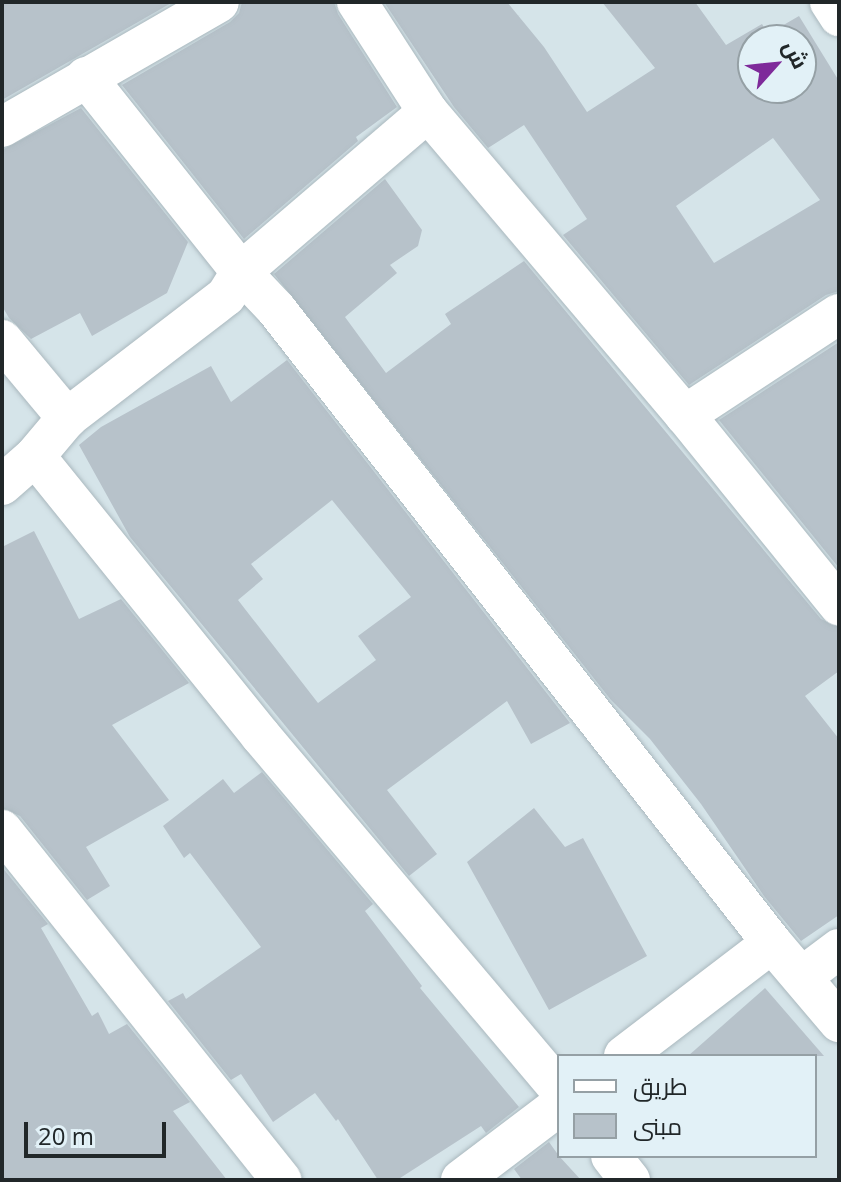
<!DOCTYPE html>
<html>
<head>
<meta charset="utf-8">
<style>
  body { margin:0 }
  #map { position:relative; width:841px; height:1182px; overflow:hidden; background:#d5e4e9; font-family:"Open Sans",Cairo,sans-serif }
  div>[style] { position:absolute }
  .building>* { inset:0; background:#b7c2ca }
  .roads { filter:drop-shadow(0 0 2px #aab8be) drop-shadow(0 0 2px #aab8be) }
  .minor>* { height:40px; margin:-20px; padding:0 20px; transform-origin:20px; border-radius:20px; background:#fff }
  span { translate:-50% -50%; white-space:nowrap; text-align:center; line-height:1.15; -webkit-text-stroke:8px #e2f1f7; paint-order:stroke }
  .frame { position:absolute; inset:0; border:4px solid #212729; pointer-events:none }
  .legend { position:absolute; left:557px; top:1054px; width:260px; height:104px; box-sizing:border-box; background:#e2f1f7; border:2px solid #95a0a5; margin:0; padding:10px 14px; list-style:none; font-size:24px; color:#212729 }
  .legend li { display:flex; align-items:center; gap:16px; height:40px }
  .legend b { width:40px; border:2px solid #95a0a5 }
  .north { position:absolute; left:737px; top:24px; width:80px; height:80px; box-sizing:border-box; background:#e2f1f7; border:2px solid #95a0a5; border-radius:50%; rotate:63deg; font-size:22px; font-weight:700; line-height:32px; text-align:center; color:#212729 }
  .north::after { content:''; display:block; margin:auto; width:28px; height:36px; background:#7e2a9a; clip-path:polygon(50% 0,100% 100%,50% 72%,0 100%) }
  .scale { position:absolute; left:24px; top:1122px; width:142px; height:36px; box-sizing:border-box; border:4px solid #212729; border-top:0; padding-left:10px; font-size:24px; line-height:28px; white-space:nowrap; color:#212729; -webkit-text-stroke:6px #e2f1f7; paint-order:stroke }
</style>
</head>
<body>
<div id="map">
  <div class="building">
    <div style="clip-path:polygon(2px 2px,173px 2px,2px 100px)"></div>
    <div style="clip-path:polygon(242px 2px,334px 2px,338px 14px,397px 107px,356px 137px,358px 141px,244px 239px,122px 85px,230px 22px,239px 13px)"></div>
    <div style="clip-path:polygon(evenodd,384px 2px,507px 2px,544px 47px,587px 112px,655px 68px,602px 2px,695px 2px,726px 45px,762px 24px,768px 34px,799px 16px,839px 81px,839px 291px,826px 295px,689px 385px,563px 235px,587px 219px,524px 125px,488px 148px,454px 107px,384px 2px,753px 40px,801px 40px,801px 88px,753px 88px,753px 40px,384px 2px,773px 138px,820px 200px,714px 263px,676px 206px,773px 138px)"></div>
    <div style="clip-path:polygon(81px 108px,188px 242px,167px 293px,92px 336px,80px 313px,31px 339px,9px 318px,2px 306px,2px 150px)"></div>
    <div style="clip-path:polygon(385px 179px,422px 230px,418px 246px,390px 265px,397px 273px,345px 317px,386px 373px,451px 324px,445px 314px,524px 261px,821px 619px,839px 627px,839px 671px,805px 696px,839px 739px,839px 915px,801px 941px,764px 896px,701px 804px,650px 739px,611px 700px,274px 274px)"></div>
    <div style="clip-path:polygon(839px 342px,839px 568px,719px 420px)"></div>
    <div style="clip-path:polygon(evenodd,287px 360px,570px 723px,531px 744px,507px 701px,387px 790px,437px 854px,409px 876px,130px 537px,79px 445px,101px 427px,211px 366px,231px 402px,287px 360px,332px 500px,411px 597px,358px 636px,376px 660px,318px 703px,238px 600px,263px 579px,251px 564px,332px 500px)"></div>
    <div style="clip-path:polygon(34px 531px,79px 619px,121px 599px,189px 683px,112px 725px,169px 800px,86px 847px,110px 886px,87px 900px,20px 816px,2px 808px,2px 547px)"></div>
    <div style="clip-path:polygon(262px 772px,373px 904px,365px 911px,422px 986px,420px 988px,519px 1107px,486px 1133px,481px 1126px,397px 1180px,378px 1180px,338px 1119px,336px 1121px,315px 1093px,273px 1122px,241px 1074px,231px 1080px,168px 1001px,183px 993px,186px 999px,261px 947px,190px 853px,184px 858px,163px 826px,223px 779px,234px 793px)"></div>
    <div style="clip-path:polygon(534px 808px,565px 847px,583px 838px,647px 956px,549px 1010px,467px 862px)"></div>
    <div style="clip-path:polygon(2px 867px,48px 924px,41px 928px,92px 1016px,98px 1012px,109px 1034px,127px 1024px,190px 1102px,173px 1111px,227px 1180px,2px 1180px)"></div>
    <div style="clip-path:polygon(765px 988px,824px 1056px,688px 1056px)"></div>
    <div style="clip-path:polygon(549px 1142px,559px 1156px,581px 1180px,522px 1180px,514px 1169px)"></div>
  </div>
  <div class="roads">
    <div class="minor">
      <div style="left:357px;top:2px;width:131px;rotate:57.2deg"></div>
      <div style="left:428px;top:112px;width:397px;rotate:49.7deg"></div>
      <div style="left:685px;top:415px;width:245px;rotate:51deg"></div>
      <div style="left:830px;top:2px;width:17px;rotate:57deg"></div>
      <div style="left:86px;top:77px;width:249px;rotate:51.5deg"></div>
      <div style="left:241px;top:272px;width:51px;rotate:46.6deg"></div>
      <div style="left:276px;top:309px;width:805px;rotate:51.96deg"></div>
      <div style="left:772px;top:943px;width:104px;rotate:49.7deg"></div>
      <div style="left:2px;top:127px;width:250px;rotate:-29.9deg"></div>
      <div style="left:2px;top:340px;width:102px;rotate:50.2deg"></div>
      <div style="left:685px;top:415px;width:184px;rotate:-33.3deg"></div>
      <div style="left:35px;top:456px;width:360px;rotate:51.1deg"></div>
      <div style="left:261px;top:736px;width:462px;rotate:49.8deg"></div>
      <div style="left:2px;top:485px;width:44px;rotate:-41.3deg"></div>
      <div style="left:35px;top:456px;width:50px;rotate:-49.9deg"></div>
      <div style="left:67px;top:418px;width:200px;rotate:-37.5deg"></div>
      <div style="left:226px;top:296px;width:28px;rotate:-58deg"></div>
      <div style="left:241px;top:272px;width:246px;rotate:-40.6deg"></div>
      <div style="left:2px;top:830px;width:448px;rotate:51.4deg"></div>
      <div style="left:803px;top:976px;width:45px;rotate:-36.9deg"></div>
      <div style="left:624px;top:1056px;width:186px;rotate:-37.4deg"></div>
      <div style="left:611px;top:1156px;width:31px;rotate:52deg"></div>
      <div style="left:461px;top:1180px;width:123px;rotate:-37.1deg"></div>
    </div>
  </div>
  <div class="frame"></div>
  <ul class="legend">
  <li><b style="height:10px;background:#fff"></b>طريق</li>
  <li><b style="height:22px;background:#b7c2ca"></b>مبنى</li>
  </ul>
  <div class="north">ش</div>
  <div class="scale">20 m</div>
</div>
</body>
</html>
